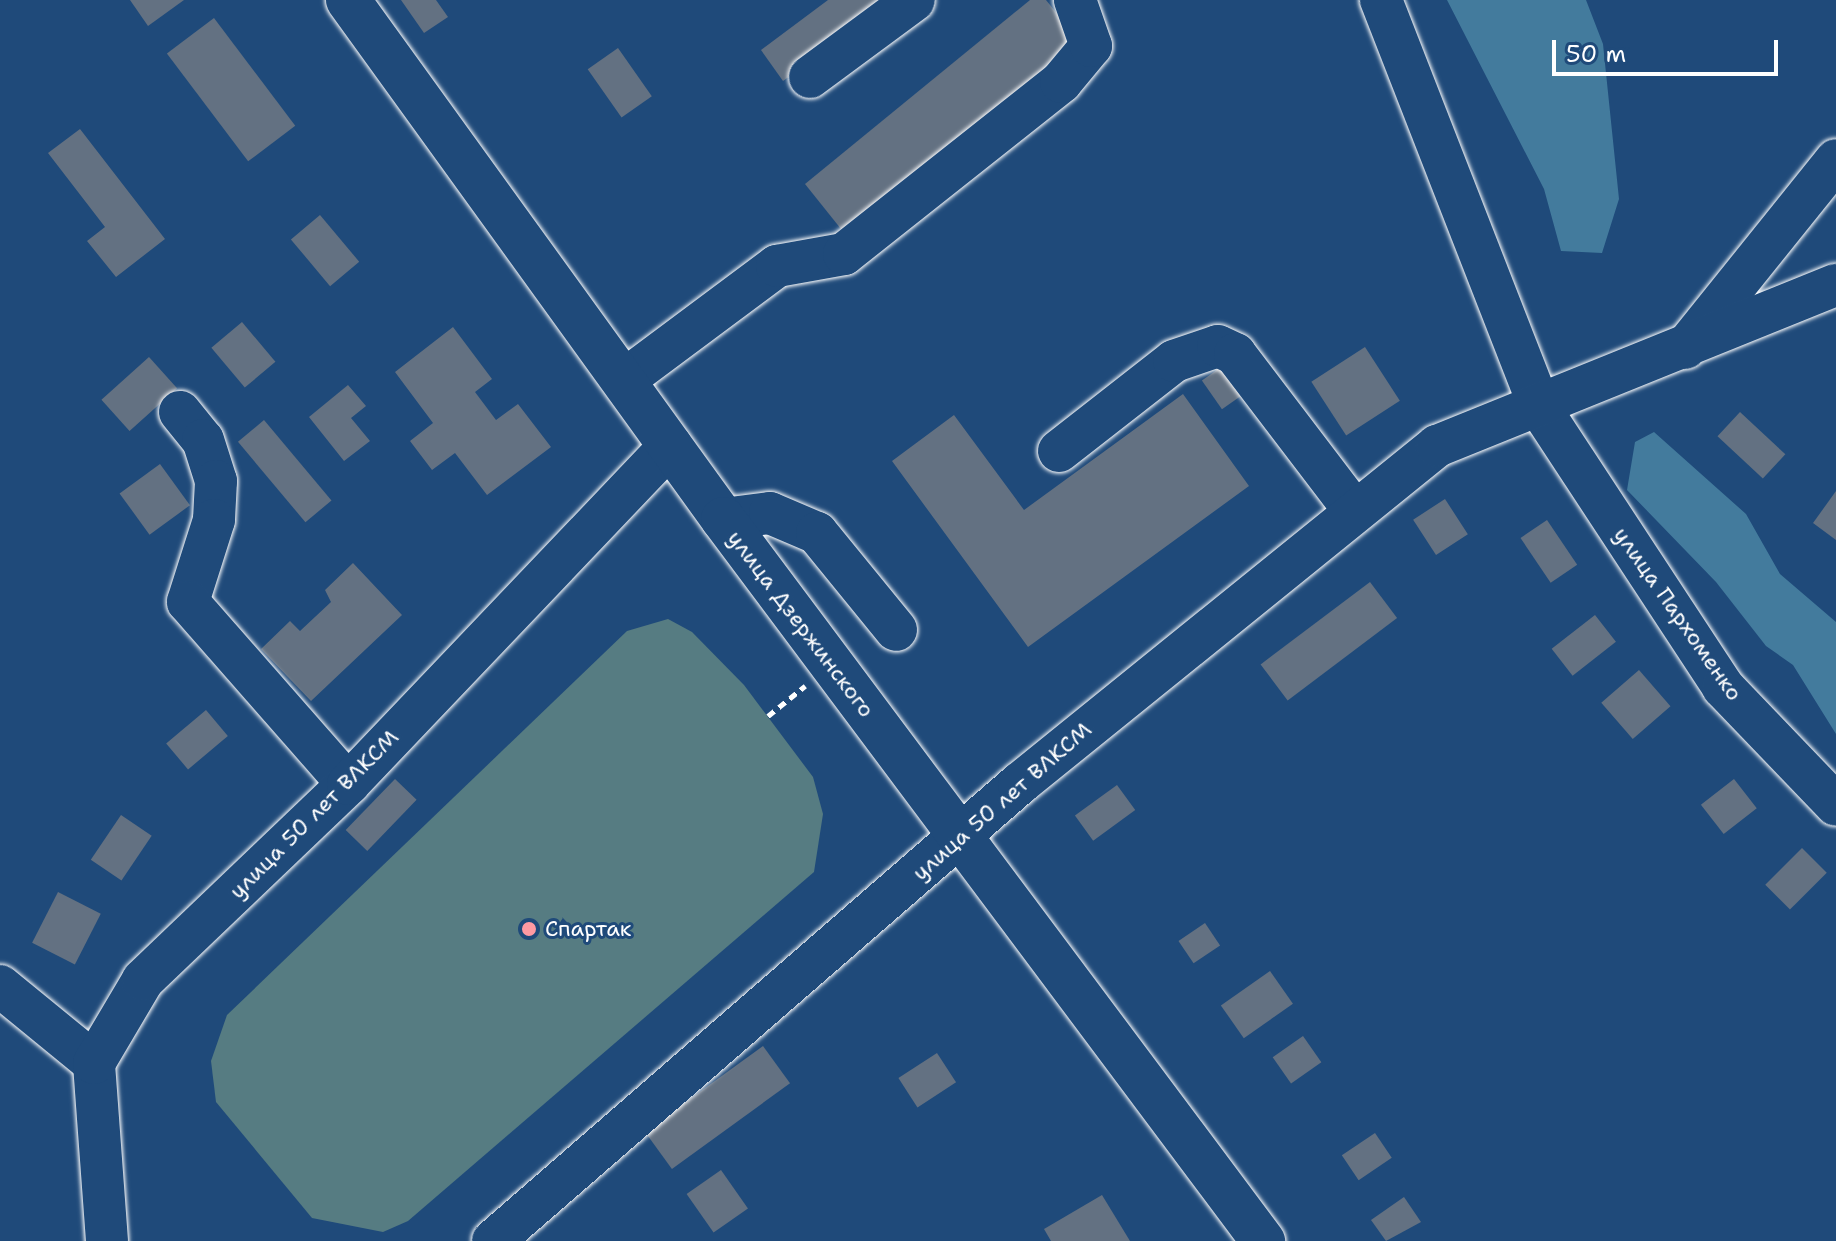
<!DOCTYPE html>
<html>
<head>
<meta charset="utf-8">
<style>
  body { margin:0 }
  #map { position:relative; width:1836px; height:1241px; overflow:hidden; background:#1f4a7a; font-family:"Shantell Sans",sans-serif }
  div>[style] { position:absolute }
  .green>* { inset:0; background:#567c82 }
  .water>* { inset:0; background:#437b9d }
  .building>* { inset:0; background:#637182; transform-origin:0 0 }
  .path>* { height:5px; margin-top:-2.5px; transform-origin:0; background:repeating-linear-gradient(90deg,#fff 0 8px,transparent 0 14px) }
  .roads { filter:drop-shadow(0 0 2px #fff) drop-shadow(0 0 2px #fff) }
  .minor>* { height:42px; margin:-21px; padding:0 21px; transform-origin:21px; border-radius:21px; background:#1f4a7a }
  .major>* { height:44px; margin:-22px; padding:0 22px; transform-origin:22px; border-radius:22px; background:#1f4a7a }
  .dots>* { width:22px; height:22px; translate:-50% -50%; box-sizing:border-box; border:4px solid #1f4a7a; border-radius:50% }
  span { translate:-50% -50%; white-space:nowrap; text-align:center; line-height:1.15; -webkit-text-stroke:6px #1f4a7a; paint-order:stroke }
  .street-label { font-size:22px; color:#fff }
  .poi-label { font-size:22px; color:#fff }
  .left { translate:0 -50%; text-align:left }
  .scale { position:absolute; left:1552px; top:40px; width:226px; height:36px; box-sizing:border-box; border:4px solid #fff; border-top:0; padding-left:10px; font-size:24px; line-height:28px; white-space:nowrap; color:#fff; -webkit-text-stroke:6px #1f4a7a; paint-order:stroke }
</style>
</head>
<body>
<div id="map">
  <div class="green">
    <div style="clip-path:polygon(668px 619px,692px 632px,744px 685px,813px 777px,823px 814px,814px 872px,408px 1221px,383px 1232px,312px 1218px,216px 1102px,211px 1061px,227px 1015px,627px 631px)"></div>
  </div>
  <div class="water">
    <div style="clip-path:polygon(1447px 0,1586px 0,1603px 44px,1619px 199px,1602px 253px,1561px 251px,1544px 189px)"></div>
    <div style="clip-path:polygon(1654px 432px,1746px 514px,1780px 574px,1836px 622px,1836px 734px,1793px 665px,1766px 646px,1716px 582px,1627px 490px,1635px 442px)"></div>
  </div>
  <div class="building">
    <div style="clip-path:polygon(130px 0,184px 0,148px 26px)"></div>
    <div style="clip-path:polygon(401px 0,436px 0,448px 17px,424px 33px)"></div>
    <div style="clip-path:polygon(828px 0,893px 0,783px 81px,761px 50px)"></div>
    <div style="clip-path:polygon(1030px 0,1046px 0,1084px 47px,849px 239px,805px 184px)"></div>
    <div style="left:214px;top:18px;width:135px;height:59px;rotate:53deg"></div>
    <div style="left:618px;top:48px;width:59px;height:37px;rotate:55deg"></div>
    <div style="clip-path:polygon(80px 129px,165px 239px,116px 277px,87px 241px,105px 227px,48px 153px)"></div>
    <div style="left:320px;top:215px;width:61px;height:38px;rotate:50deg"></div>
    <div style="left:242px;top:322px;width:52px;height:40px;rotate:50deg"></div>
    <div style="clip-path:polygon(453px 327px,492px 379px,475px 392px,496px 420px,518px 404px,551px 447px,487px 495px,455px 453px,432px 470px,410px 441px,433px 423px,395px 372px)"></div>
    <div style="left:1365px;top:347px;width:64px;height:64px;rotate:57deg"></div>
    <div style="left:149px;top:357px;width:42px;height:64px;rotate:48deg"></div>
    <div style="left:1224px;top:365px;width:35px;height:27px;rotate:55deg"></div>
    <div style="clip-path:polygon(348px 385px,366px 406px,351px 418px,370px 441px,344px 461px,309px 417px)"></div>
    <div style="clip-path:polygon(1183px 394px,1249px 486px,1028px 647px,892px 461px,954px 415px,1024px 510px)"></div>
    <div style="left:1740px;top:412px;width:62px;height:33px;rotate:43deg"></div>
    <div style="left:264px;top:420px;width:105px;height:34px;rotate:50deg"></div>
    <div style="left:160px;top:464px;width:51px;height:50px;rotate:54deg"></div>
    <div style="clip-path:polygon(1836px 491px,1836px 540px,1813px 523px)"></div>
    <div style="left:1445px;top:499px;width:42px;height:38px;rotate:57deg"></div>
    <div style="left:1547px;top:520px;width:54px;height:32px;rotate:56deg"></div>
    <div style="clip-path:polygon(353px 563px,402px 615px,311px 701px,261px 649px,290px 621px,300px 631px,331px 602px,325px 590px)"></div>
    <div style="left:1370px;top:582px;width:45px;height:137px;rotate:53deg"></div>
    <div style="left:1595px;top:615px;width:34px;height:55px;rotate:52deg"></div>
    <div style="left:1639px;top:670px;width:48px;height:50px;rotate:49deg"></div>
    <div style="left:206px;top:710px;width:34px;height:52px;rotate:50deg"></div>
    <div style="left:395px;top:779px;width:30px;height:71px;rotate:44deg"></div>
    <div style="left:1734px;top:779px;width:37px;height:42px;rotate:52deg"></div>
    <div style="left:1117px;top:785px;width:31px;height:52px;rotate:54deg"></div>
    <div style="left:121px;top:815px;width:37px;height:54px;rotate:34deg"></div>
    <div style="left:1802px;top:848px;width:35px;height:52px;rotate:45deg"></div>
    <div style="left:58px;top:892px;width:48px;height:57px;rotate:27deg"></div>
    <div style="left:1205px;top:923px;width:27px;height:32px;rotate:56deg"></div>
    <div style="left:1270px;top:971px;width:40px;height:60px;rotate:55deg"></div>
    <div style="left:1303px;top:1036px;width:32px;height:37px;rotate:55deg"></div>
    <div style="left:763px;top:1046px;width:46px;height:146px;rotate:54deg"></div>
    <div style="left:937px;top:1053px;width:35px;height:46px;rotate:57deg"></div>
    <div style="left:1375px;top:1133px;width:30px;height:40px;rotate:56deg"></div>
    <div style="left:721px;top:1170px;width:47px;height:42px;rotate:55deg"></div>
    <div style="clip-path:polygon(1102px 1195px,1130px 1241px,1051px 1241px,1044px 1229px)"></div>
    <div style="clip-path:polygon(1404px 1197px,1421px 1222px,1386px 1241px,1371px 1220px)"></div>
  </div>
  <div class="path">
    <div style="left:768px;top:716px;width:48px;rotate:-39deg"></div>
  </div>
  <div class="roads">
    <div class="minor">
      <div style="left:1381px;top:0;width:438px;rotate:68.7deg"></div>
      <div style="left:1540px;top:408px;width:334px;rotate:56.7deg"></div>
      <div style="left:1723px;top:687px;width:163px;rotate:46.2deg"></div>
      <div style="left:810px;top:77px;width:129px;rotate:-36.5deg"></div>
      <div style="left:1685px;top:348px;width:241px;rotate:-51.2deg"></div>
      <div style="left:624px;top:380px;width:191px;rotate:-36.7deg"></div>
      <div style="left:777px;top:266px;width:68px;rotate:-10.2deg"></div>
      <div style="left:844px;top:254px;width:277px;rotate:-38.4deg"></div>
      <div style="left:1061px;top:82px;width:47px;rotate:-50.2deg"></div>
      <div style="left:1091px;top:46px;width:49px;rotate:-109.2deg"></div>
      <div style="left:180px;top:412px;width:36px;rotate:51deg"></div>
      <div style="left:203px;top:440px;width:43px;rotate:72.4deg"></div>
      <div style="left:216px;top:481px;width:39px;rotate:93deg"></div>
      <div style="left:214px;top:520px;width:86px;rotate:107.6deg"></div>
      <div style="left:188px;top:602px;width:242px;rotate:48.7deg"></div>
      <div style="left:1059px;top:451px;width:146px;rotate:-38deg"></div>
      <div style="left:1174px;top:361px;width:46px;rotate:-18.8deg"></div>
      <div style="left:1218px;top:346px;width:19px;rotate:25deg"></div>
      <div style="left:1235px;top:354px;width:195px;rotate:52.7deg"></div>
      <div style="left:723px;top:519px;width:47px;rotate:-7.3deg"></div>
      <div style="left:770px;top:513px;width:51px;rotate:23.1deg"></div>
      <div style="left:817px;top:533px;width:125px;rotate:50.8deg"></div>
      <div style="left:0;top:986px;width:122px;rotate:39.3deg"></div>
      <div style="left:107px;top:1241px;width:178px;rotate:-94.2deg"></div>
      <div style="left:94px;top:1063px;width:96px;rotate:-59.4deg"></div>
      <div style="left:143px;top:980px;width:284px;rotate:-43.7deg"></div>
      <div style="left:348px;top:784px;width:468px;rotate:-46.4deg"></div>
      <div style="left:493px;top:1241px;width:697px;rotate:-40.98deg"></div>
      <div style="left:1019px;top:784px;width:538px;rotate:-38.96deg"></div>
      <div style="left:1437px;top:446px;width:430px;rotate:-22deg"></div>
    </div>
    <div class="major">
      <div style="left:348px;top:0;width:640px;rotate:54.15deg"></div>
      <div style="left:723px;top:519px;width:902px;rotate:53.21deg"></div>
    </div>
  </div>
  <div class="dots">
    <div style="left:529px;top:929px;background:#ff9aa2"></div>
  </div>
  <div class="street-label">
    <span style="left:1678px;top:614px;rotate:55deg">улица Пархоменко</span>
    <span style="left:801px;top:624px;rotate:53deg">улица Дзержинского</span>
    <span style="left:1002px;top:801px;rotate:-41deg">улица 50 лет ВЛКСМ</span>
    <span style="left:314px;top:814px;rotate:-45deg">улица 50 лет ВЛКСМ</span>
  </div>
  <div class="poi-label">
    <span class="left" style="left:545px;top:929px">Спартак</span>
  </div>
  <div class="scale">50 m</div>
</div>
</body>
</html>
